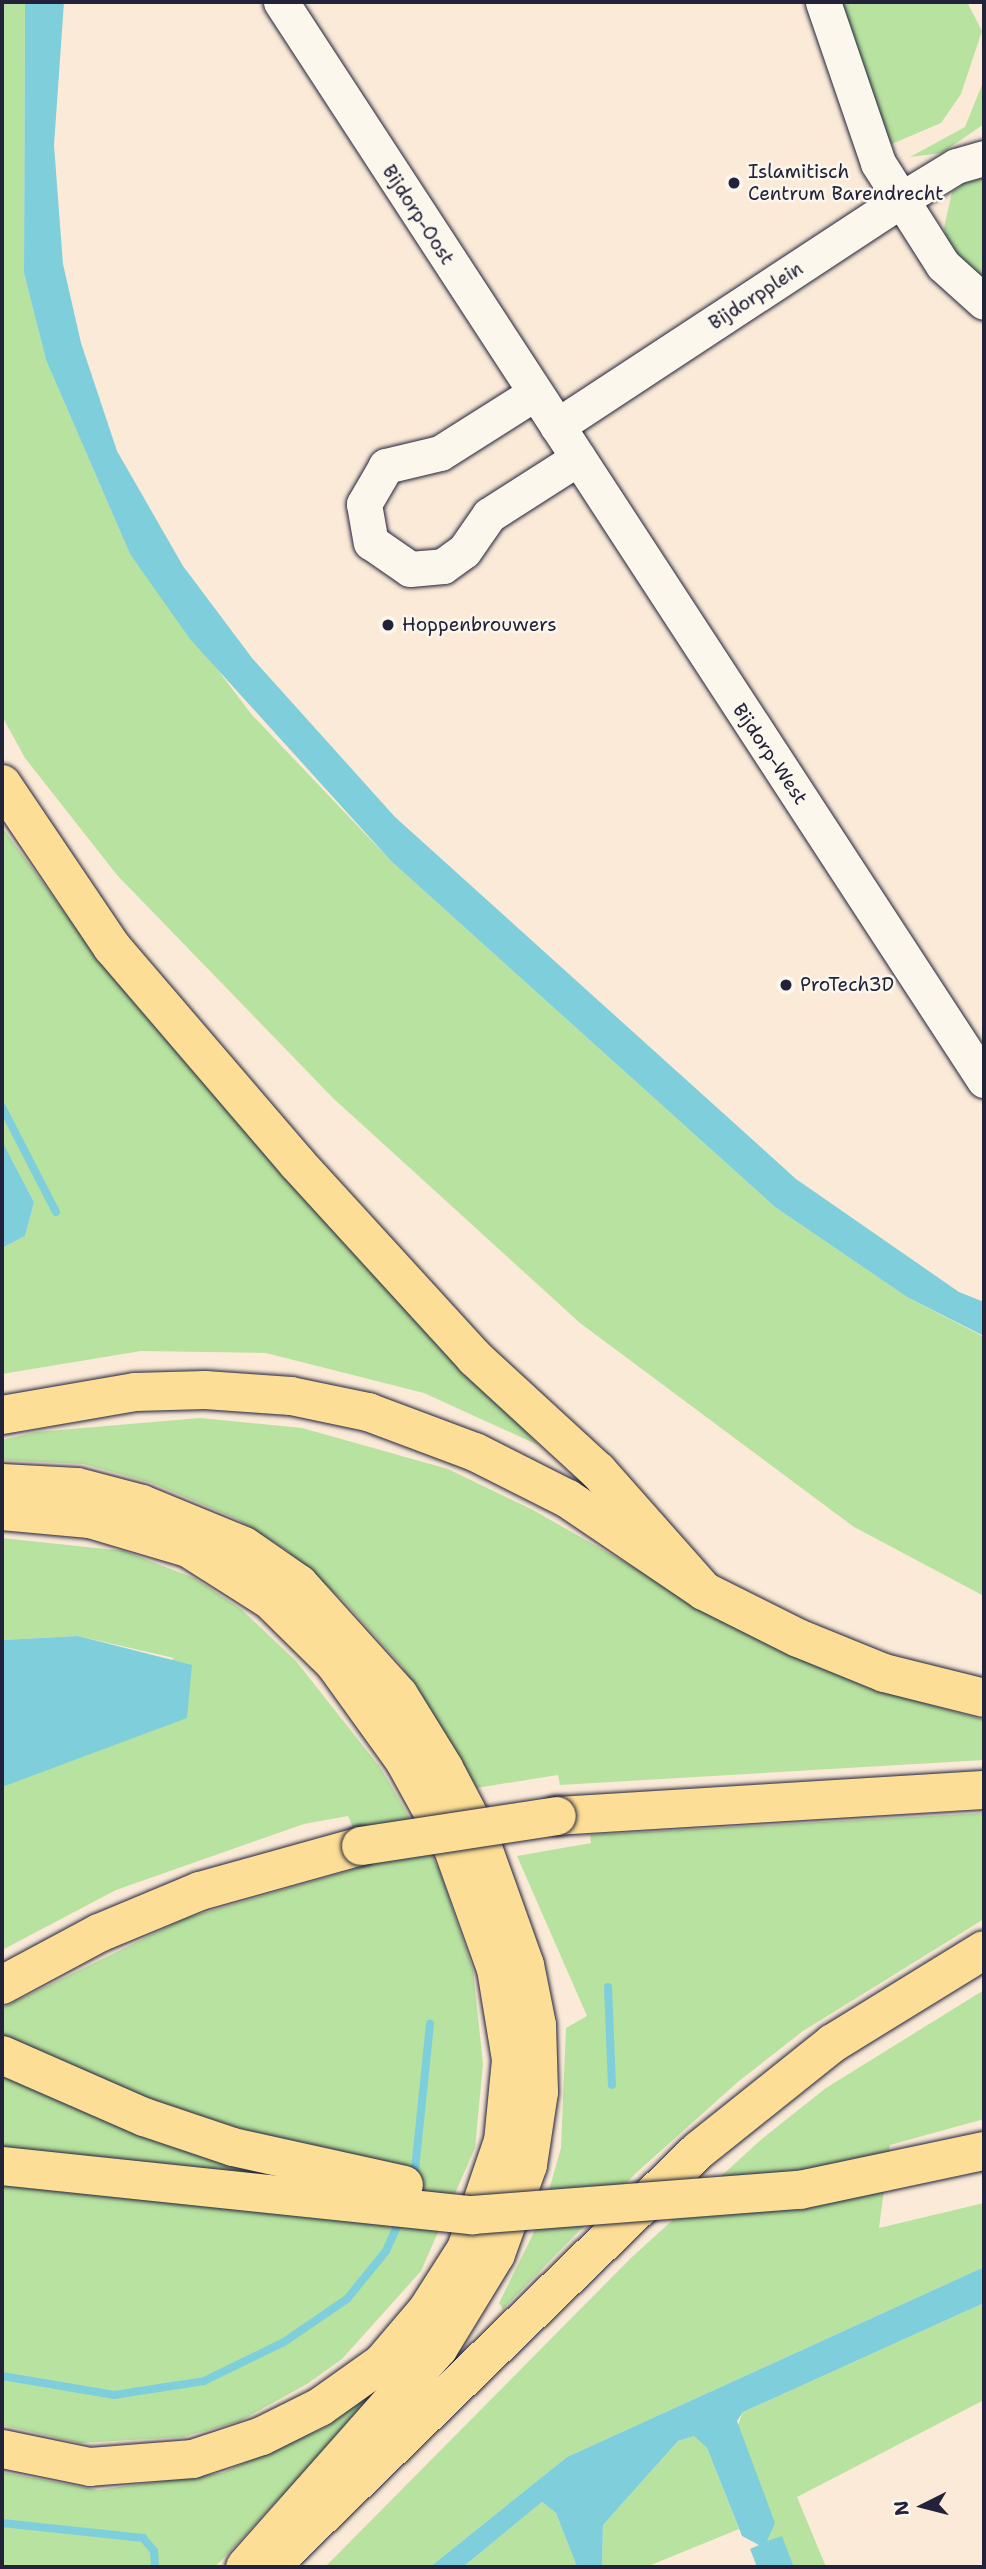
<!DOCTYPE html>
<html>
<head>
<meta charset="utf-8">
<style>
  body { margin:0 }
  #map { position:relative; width:986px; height:2569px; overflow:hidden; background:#faead7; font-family:"Shantell Sans",sans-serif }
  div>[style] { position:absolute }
  .green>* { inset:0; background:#b8e29f }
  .water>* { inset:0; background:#7fcedc }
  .stream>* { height:8px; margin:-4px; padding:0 4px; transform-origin:4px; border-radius:4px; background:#7fcedc }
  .roads { filter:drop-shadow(0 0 2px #22223b) drop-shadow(0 0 2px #22223b) }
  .minor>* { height:35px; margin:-17.5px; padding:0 17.5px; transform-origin:17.5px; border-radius:17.5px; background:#fbf7ec }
  .highway>* { height:38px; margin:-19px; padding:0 19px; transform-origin:19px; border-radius:19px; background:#fdde96 }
  .bridges { filter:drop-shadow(0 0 2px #22223b) drop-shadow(0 0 2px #22223b) }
  .highway-bridge>* { height:38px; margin:-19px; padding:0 19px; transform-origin:19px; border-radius:19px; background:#fdde96 }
  .dots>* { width:19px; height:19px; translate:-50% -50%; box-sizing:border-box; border:4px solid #fbf7ec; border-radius:50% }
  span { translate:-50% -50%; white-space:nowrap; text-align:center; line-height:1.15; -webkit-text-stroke:5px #fbf7ec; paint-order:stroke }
  .poi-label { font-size:19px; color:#22223b }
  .left { translate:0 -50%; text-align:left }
  .street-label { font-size:19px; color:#22223b }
  .frame { position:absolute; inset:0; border:4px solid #22223b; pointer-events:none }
  .north { position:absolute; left:888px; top:2471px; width:70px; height:70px; -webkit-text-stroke:5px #fbf7ec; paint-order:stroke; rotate:264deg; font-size:19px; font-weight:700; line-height:28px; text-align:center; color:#22223b }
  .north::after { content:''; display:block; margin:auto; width:24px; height:32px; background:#22223b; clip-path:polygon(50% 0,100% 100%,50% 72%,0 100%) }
</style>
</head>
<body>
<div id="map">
  <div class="green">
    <div style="clip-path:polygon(2px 2px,25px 2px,24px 273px,46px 360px,130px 554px,252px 715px,391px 861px,775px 1207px,907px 1297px,984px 1337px,984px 1596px,854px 1527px,580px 1323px,333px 1098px,117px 875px,25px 758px,2px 716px)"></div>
    <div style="clip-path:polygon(836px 2px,967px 2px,982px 31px,961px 94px,941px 123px,887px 146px)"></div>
    <div style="clip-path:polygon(984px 80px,984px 124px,942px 153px,910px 157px,965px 127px)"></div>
    <div style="clip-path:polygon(984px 168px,984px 283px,946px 243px,944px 228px,952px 192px)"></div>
    <div style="clip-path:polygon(2px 827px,81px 935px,538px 1445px,424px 1393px,266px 1353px,141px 1351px,2px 1374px,2px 1248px,25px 1236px,34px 1202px,2px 1141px)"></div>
    <div style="clip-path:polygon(200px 1418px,302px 1428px,448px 1469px,533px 1510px,779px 1650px,866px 1687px,984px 1720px,984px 1760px,560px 1785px,558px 1775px,476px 1788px,402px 1666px,343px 1600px,286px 1550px,237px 1519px,152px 1483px,83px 1464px,2px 1460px,2px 1440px,36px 1432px)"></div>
    <div style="clip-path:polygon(2px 1538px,124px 1551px,194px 1578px,241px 1609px,296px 1661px,382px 1770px,439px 1869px,473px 1970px,483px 2064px,475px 2148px,421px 2271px,342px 2359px,307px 2384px,240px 2421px,183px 2437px,80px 2443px,2px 2425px,2px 2008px,186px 1918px,369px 1865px,348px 1816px,304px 1824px,116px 1890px,2px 1950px,2px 1787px,70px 1758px,174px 1658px,78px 1636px,2px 1640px)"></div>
    <div style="clip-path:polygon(984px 1813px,984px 1919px,803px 2031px,739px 2081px,636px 2173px,503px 2309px,499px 2303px,541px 2218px,561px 2148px,566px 2028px,587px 2016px,517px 1856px,591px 1843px,590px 1835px)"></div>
    <div style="clip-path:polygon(984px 1990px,984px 2119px,890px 2145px,879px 2228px,984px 2203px,984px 2267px,567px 2457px,430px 2567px,325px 2567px,632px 2257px,763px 2138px,826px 2088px)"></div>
    <div style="clip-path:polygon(984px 2303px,984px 2400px,797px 2497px,826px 2567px,794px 2567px,782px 2537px,767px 2542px,736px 2430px,743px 2412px)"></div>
    <div style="clip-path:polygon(406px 2363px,215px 2567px,2px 2567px,2px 2472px,98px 2490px,222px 2473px,326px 2427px)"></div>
    <div style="clip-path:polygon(694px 2436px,707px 2448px,739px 2529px,646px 2567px,602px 2567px,603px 2525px,678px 2441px)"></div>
    <div style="clip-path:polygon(542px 2502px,556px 2513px,577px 2567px,463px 2567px)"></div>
  </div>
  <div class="water">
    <div style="clip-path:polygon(25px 2px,64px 2px,54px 145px,63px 264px,81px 343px,117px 451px,183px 566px,252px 658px,395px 817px,796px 1179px,959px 1292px,984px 1302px,984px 1336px,907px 1297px,775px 1207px,391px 861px,190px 639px,130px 554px,46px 360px,24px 273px)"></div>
    <div style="clip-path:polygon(2px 1141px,34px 1202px,25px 1236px,2px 1248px)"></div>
    <div style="clip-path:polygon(78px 1636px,192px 1665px,187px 1718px,2px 1787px,2px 1640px)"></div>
    <div style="clip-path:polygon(984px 2267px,984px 2303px,743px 2412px,737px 2421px,775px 2523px,767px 2541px,782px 2536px,794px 2567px,757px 2567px,750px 2549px,759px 2545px,742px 2536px,707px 2448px,694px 2436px,678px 2441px,603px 2525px,602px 2567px,577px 2567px,556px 2513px,542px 2502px,463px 2567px,430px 2567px,567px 2457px)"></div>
  </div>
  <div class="stream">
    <div style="left:2px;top:1107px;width:118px;rotate:62.8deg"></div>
    <div style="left:608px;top:1987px;width:98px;rotate:87.7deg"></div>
    <div style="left:414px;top:2179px;width:156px;rotate:-84.1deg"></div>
    <div style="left:2px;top:2376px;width:114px;rotate:9.6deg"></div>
    <div style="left:114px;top:2395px;width:91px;rotate:-8.8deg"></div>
    <div style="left:204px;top:2381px;width:89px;rotate:-26deg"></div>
    <div style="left:284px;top:2342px;width:76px;rotate:-34.3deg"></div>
    <div style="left:347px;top:2299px;width:62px;rotate:-50.9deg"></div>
    <div style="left:386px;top:2251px;width:36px;rotate:-66deg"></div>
    <div style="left:2px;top:2523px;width:142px;rotate:6.1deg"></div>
    <div style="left:143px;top:2538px;width:17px;rotate:50deg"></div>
    <div style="left:154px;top:2551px;width:16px;rotate:86deg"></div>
  </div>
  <div class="roads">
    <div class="minor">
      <div style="left:281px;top:2px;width:1287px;rotate:56.89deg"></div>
      <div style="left:823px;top:2px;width:170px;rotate:71.1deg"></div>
      <div style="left:878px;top:163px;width:121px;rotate:57.5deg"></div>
      <div style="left:943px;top:265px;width:55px;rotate:42.1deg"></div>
      <div style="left:535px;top:393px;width:112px;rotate:147.7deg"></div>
      <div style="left:440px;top:453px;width:56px;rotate:166.5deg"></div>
      <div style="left:386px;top:466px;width:44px;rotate:120.1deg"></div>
      <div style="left:364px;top:504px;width:39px;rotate:80deg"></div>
      <div style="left:371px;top:542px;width:47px;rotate:34.7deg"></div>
      <div style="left:410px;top:569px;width:33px;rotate:-5deg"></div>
      <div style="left:443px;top:566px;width:26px;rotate:-36deg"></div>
      <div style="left:464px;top:551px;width:44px;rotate:-55.2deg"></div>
      <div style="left:489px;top:515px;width:106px;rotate:-32.6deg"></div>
      <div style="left:557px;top:426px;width:413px;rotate:-33.3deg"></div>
      <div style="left:902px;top:199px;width:63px;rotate:-31.4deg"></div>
      <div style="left:956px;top:166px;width:29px;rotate:-16deg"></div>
    </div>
    <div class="highway">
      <div style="left:2px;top:784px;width:197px;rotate:56deg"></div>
      <div style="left:112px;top:947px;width:284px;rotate:49.4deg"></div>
      <div style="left:297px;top:1163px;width:264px;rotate:47.6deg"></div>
      <div style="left:475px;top:1358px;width:167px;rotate:42.6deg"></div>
      <div style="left:598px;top:1471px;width:160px;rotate:48.5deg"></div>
      <div style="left:2px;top:1415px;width:135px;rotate:-9.8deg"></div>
      <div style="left:135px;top:1392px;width:70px;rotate:-1.6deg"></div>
      <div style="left:205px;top:1390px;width:86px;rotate:4deg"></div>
      <div style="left:291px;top:1396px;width:79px;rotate:11.7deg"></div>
      <div style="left:368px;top:1412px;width:114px;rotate:20.5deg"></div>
      <div style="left:475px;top:1452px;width:104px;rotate:26.8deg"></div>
      <div style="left:568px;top:1499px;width:164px;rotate:34.1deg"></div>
      <div style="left:704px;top:1591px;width:105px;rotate:26.6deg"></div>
      <div style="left:798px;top:1638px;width:93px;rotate:22.1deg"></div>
      <div style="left:884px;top:1673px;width:103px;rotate:14deg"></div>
      <div style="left:2px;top:1483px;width:75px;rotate:3.1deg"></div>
      <div style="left:77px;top:1487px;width:67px;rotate:14.7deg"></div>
      <div style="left:142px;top:1504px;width:110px;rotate:22.4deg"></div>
      <div style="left:244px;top:1546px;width:67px;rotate:34.6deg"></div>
      <div style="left:299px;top:1584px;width:149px;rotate:48deg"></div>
      <div style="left:399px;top:1695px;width:86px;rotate:58.3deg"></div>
      <div style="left:444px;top:1768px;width:71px;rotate:62.4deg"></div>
      <div style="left:477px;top:1831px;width:142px;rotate:70.3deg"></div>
      <div style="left:525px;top:1965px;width:61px;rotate:78.7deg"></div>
      <div style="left:537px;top:2025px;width:67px;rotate:88.3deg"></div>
      <div style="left:539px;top:2092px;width:74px;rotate:98.6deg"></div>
      <div style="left:528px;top:2165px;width:95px;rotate:109.8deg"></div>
      <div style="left:496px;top:2254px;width:111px;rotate:121.4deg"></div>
      <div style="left:438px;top:2349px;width:291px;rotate:131.5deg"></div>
      <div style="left:2px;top:1511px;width:88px;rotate:5.2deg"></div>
      <div style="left:90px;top:1519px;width:102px;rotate:16.5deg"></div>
      <div style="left:188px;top:1548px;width:97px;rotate:32.4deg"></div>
      <div style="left:270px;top:1600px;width:90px;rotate:44.5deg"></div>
      <div style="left:334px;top:1663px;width:120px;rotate:54.2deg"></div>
      <div style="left:404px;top:1760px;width:102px;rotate:61.2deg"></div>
      <div style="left:453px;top:1849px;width:127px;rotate:70.3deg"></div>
      <div style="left:496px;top:1969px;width:92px;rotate:80.6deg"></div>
      <div style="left:511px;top:2060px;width:81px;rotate:95.6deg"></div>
      <div style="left:503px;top:2141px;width:114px;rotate:108.9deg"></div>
      <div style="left:466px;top:2249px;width:72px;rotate:122.6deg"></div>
      <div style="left:427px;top:2310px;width:70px;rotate:130.3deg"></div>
      <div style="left:382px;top:2363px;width:76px;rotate:144.6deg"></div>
      <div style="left:320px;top:2407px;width:65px;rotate:153.4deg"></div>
      <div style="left:262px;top:2436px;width:73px;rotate:161.6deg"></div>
      <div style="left:193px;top:2459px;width:103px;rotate:175.6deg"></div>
      <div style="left:90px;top:2467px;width:90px;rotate:-168.4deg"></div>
      <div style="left:557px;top:1816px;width:428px;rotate:-3.5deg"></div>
      <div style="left:2px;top:1985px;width:110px;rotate:-28.2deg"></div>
      <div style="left:99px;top:1933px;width:109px;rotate:-22.6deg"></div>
      <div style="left:200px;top:1891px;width:167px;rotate:-15.6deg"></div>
      <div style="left:280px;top:2557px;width:584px;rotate:-44.17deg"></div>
      <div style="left:699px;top:2150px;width:171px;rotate:-38.6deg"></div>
      <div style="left:833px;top:2043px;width:177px;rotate:-31.6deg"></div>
    </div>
  </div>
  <div class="bridges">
    <div class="highway-bridge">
      <div style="left:361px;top:1846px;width:198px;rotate:-8.7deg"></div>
      <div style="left:2px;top:2055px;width:155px;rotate:23.6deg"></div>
      <div style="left:144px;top:2117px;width:94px;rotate:18.6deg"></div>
      <div style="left:233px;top:2147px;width:175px;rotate:12.5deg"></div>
      <div style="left:2px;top:2166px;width:473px;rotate:6deg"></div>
      <div style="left:472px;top:2215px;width:329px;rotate:-4.4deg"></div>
      <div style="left:800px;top:2190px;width:188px;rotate:-12deg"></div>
    </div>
  </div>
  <div class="dots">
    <div style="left:734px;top:183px;background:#22223b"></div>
    <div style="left:388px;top:625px;background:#22223b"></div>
    <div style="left:786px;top:985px;background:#22223b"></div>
  </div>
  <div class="poi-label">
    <span class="left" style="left:748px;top:183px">Islamitisch<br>Centrum Barendrecht</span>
    <span class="left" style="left:402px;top:625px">Hoppenbrouwers</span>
    <span class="left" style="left:800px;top:985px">ProTech3D</span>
  </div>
  <div class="street-label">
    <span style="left:418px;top:215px;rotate:57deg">Bijdorp-Oost</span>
    <span style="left:756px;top:296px;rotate:-33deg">Bijdorpplein</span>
    <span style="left:770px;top:754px;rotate:56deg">Bijdorp-West</span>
  </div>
  <div class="frame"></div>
  <div class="north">N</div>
</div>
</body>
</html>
